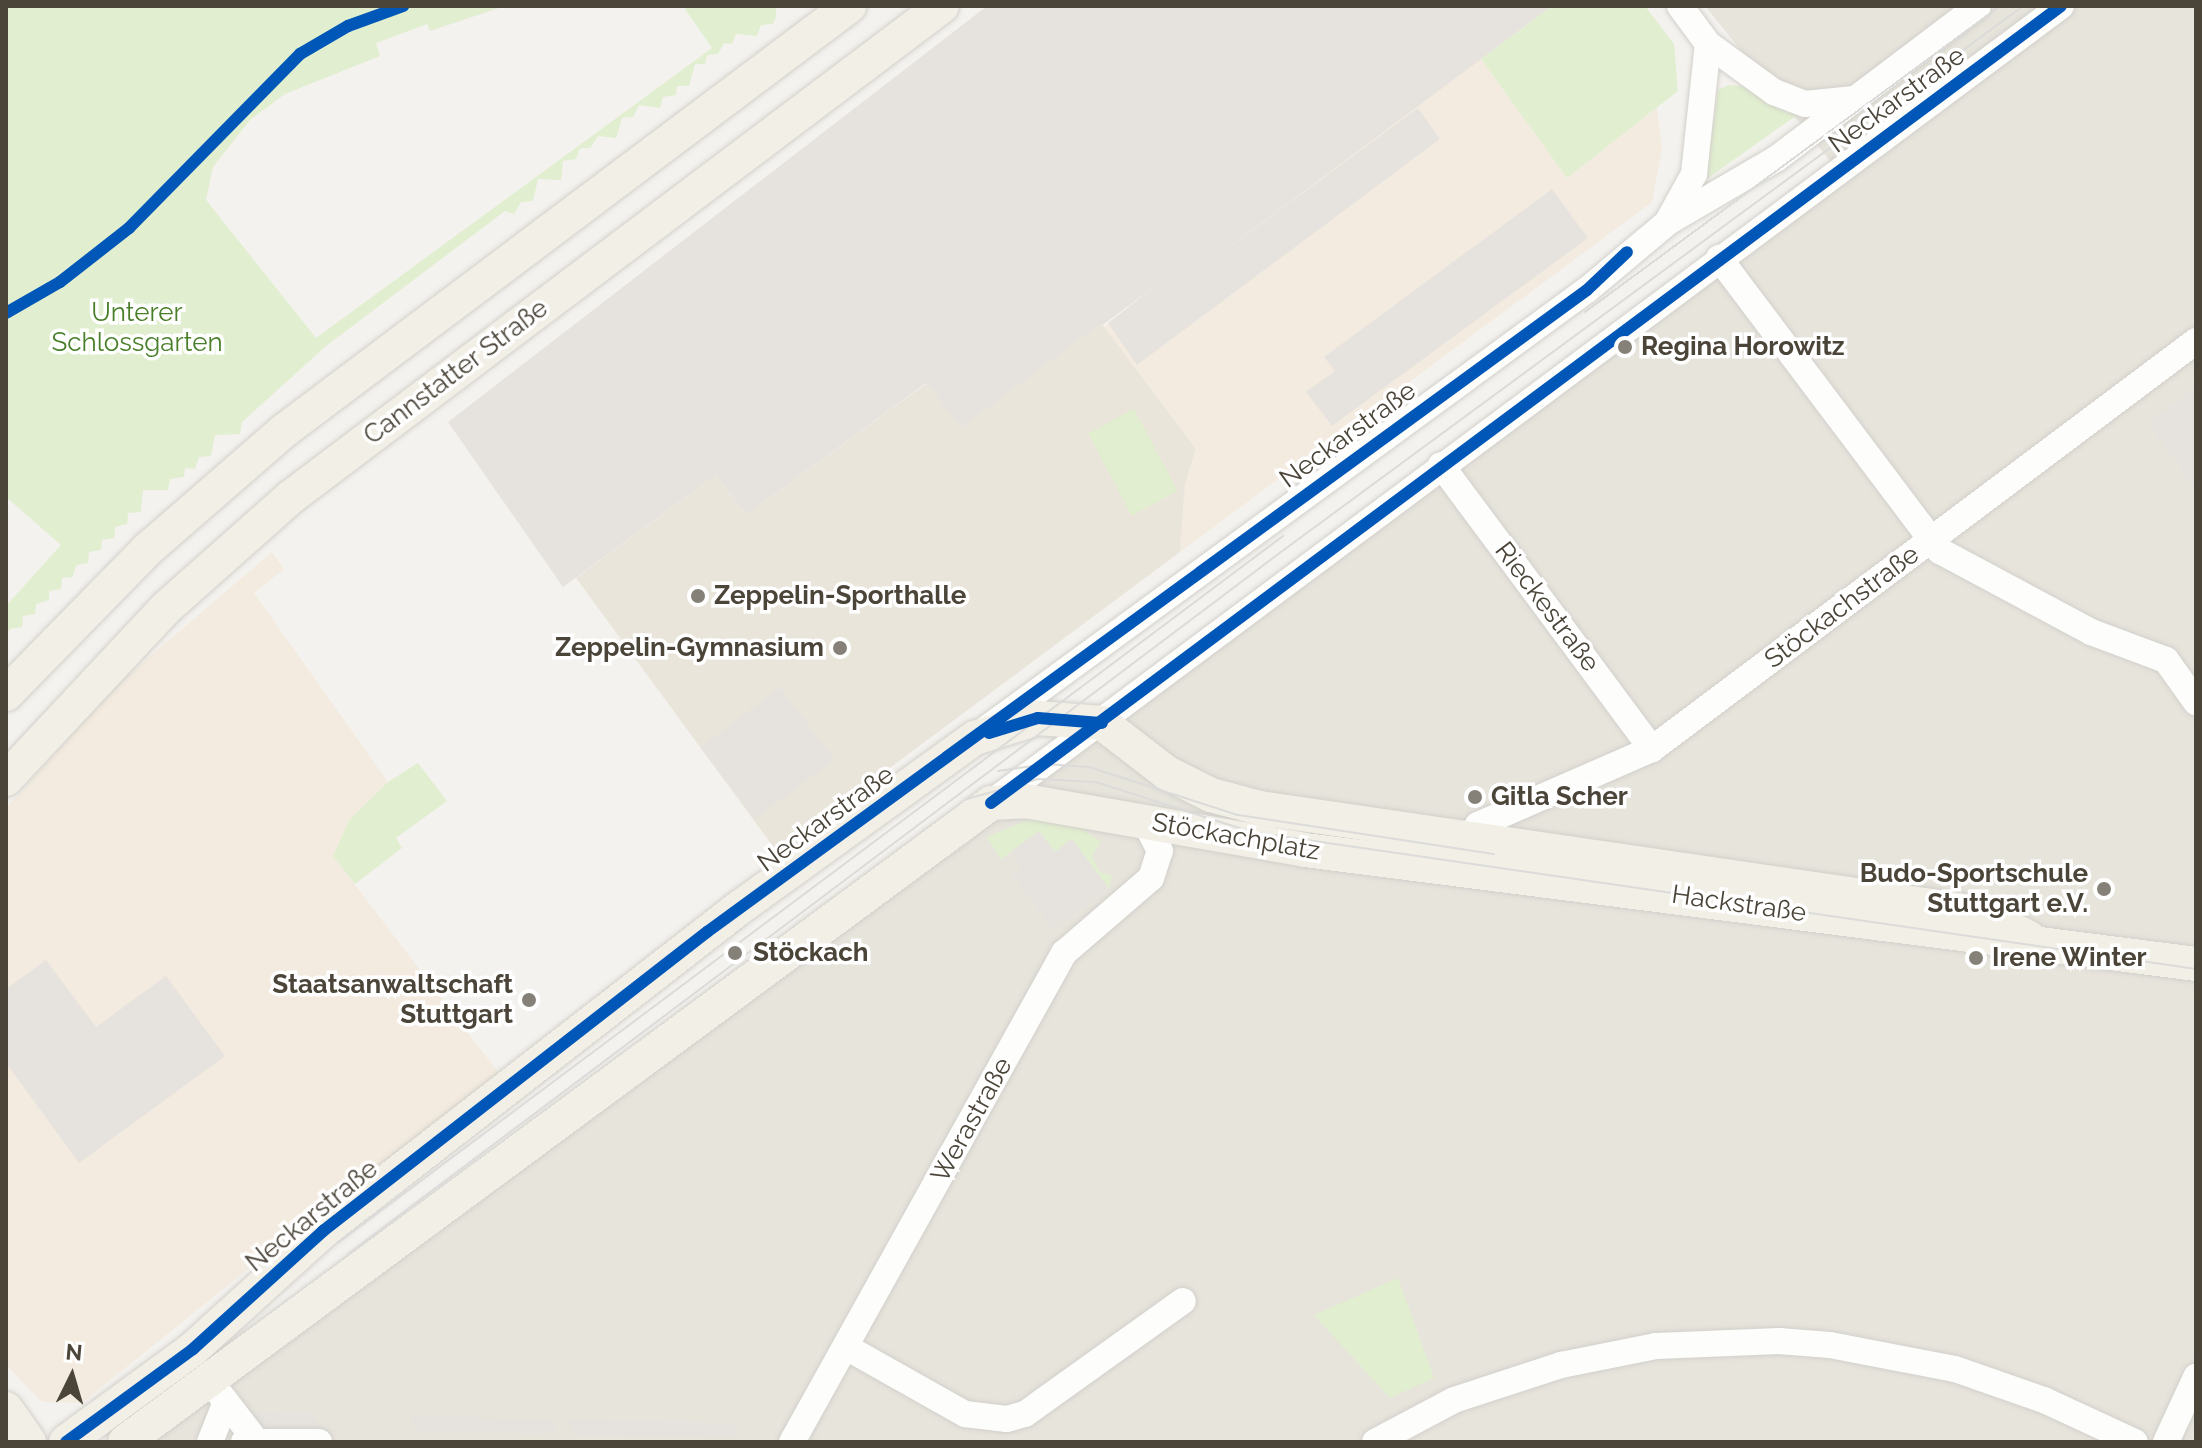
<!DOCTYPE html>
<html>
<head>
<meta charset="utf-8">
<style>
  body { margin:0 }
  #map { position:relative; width:2202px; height:1448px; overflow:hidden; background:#f4f2ee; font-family:Raleway,sans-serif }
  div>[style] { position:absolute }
  .residential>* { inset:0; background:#e7e4dc }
  .commercial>* { inset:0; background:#f3ebdf }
  .industrial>* { inset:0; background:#e6e2de }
  .education>* { inset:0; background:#eae5da }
  .green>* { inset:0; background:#e1eecf; transform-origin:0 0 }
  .parking>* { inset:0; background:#e6e3df; transform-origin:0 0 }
  .roads { filter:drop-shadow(0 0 2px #d2d0cb) drop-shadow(0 0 2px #d2d0cb) }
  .minor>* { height:26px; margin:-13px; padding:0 13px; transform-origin:13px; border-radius:13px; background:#fdfdfc }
  .major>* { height:34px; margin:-17px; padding:0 17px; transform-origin:17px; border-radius:17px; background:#f2efe6 }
  .tram>* { height:2px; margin:-1px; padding:0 1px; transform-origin:1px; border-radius:1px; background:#dbdbda }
  .cycleway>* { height:12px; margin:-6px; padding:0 6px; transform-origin:6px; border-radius:6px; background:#0057b8 }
  .dots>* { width:22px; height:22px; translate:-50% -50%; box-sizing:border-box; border:4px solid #fff; border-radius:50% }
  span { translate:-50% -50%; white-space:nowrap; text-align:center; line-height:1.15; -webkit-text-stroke:7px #fff; paint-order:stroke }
  .street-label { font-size:26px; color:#4b4439 }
  .park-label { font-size:26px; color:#4a7f2a }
  .poi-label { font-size:26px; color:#4b4439; font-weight:700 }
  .left { translate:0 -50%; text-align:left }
  .right { translate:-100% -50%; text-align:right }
  .frame { position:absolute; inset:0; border:8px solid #4b4439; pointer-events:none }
  .north { position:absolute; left:32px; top:1336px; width:80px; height:80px; -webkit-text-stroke:6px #fff; paint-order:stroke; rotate:5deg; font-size:22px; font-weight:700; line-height:32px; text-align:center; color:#4b4439 }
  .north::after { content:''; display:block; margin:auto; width:28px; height:36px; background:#4b4439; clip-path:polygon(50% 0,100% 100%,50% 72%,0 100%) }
</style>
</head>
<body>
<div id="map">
  <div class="residential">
    <div style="clip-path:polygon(1705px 6px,2196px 6px,2196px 1442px,143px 1442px,1844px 178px)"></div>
  </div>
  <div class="commercial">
    <div style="clip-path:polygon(1481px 59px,1567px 178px,1657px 108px,1662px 149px,1652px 202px,1180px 552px,1185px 484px,1196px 449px,1104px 327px)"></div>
    <div style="clip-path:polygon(272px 552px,284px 569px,254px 593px,388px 782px,349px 820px,333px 856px,501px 1076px,289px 1236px,82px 1403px,42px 1402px,6px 1365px,6px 808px,122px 680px)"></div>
  </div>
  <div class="industrial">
    <div style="clip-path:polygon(987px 6px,1552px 6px,1168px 293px,1153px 288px,961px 428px,926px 383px,746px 515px,716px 475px,563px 587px,448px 422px)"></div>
    <div style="clip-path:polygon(2196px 388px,2196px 490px,2148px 424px)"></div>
  </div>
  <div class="education">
    <div style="clip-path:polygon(1101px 323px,1196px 449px,1185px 484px,1180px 552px,777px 852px,576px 578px,716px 475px,746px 515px,927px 383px,961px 428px)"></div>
  </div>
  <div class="green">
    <div style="clip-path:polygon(6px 6px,505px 6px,430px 31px,427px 24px,376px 43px,380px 56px,285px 94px,250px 120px,213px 167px,206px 200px,316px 338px,712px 48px,683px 6px,776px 6px,776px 17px,773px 24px,761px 25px,757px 36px,736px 34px,732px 44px,724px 43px,718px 54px,707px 55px,705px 64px,695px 64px,689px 86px,677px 86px,676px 95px,663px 97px,660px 108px,639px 105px,633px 117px,622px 118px,616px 138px,598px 136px,590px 148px,580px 148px,576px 159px,563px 161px,561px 180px,538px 179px,533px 201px,521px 202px,514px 214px,505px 211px,326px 346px,242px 422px,240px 434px,215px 435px,211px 456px,199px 457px,195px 469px,185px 468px,184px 477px,170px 479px,168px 490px,143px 490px,141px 512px,128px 513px,127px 524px,115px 527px,114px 538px,102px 540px,101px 550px,89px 552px,88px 563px,76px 565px,73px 577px,62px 578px,61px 589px,49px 591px,49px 600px,36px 604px,35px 614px,23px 616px,22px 627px,9px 629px,6px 642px,6px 606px,61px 545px,6px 497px)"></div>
    <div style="clip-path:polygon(1552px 6px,1645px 6px,1674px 44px,1678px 91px,1567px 178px,1481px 59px)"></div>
    <div style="clip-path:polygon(1729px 85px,1747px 87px,1797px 115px,1704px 181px,1718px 90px)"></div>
    <div style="left:1134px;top:409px;width:93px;height:52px;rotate:62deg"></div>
    <div style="clip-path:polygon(418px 763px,447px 801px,396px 838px,402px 848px,355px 884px,333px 856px,349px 820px,388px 782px)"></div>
    <div style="clip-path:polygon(1032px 818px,1079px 827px,1101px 842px,1092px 856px,1100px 872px,1112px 876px,1109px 889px,1072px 839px,1055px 852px,1038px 832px,1001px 859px,987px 837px)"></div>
    <div style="clip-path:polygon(1398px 1278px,1434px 1378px,1390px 1398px,1314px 1315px)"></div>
  </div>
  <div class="parking">
    <div style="clip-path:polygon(1418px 108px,1440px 139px,1137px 365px,1108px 323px,1153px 288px,1169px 292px)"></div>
    <div style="clip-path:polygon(1552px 189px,1588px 238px,1332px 426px,1306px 392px,1335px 371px,1324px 357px)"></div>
    <div style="left:780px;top:687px;width:91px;height:100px;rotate:53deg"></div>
    <div style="clip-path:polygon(1039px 831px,1055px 852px,1072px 839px,1109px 889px,1054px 930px,1012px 874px,1022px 867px,1011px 852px)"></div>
    <div style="clip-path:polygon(46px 960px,96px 1027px,166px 976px,225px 1056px,79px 1163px,6px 1063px,6px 989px)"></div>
    <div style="clip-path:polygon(251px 1413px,311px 1414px,322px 1429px,263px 1428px)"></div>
    <div style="clip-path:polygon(408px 1416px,550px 1420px,556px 1429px,549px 1434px,420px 1432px)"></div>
    <div style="clip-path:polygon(563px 1419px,731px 1423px,739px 1431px,730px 1438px,578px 1435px)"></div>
  </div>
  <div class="roads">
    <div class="minor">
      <div style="left:1680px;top:6px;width:47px;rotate:53.6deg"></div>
      <div style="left:1708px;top:44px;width:82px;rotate:36deg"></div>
      <div style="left:1774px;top:92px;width:33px;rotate:21deg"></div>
      <div style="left:1805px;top:104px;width:49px;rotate:-5.8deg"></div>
      <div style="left:1668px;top:221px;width:54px;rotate:-61deg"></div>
      <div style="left:1694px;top:174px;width:131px;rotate:-83.9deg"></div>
      <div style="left:1719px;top:258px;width:367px;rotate:53deg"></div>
      <div style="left:1940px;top:551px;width:171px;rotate:28.2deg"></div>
      <div style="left:2091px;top:632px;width:80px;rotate:20.5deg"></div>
      <div style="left:2166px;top:660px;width:52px;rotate:54.5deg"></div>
      <div style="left:1441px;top:465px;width:354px;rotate:53.4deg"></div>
      <div style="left:986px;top:729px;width:744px;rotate:-36.15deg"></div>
      <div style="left:1587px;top:290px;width:106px;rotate:-40deg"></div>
      <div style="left:1668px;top:222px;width:125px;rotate:-30.3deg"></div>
      <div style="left:1776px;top:159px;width:253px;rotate:-37.1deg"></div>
      <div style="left:991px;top:803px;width:1334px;rotate:-36.68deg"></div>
      <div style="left:1469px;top:838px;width:16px;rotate:-55deg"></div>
      <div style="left:1478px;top:825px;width:190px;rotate:-23.6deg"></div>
      <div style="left:1652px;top:749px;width:680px;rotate:-36.87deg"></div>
      <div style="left:846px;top:1347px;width:137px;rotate:29.4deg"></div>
      <div style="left:965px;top:1414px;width:42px;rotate:6.8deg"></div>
      <div style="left:1007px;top:1419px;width:19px;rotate:-16deg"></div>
      <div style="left:1025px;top:1414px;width:194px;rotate:-35.6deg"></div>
      <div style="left:210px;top:1381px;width:77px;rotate:52.4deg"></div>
      <div style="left:210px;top:1442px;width:43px;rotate:-68.2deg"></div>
      <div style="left:244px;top:1442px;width:75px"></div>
      <div style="left:792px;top:1442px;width:560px;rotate:-60.92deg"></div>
      <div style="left:1064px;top:953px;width:115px;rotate:-40.8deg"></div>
      <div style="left:1151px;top:878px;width:28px;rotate:-72deg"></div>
      <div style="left:1160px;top:851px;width:33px;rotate:-117deg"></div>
      <div style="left:1375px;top:1442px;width:89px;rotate:-28deg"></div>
      <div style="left:1454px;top:1400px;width:113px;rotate:-18.1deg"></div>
      <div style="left:1561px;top:1365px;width:97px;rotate:-11.3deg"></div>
      <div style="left:1656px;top:1346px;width:123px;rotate:-2.3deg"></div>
      <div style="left:1779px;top:1341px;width:51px;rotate:4.5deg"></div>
      <div style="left:1830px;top:1345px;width:127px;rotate:10.9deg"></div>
      <div style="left:1955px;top:1369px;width:94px;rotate:19.2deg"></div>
      <div style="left:2044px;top:1400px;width:100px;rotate:24.8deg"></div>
      <div style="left:2166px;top:1442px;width:72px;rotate:-65.2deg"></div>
    </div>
    <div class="major">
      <div style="left:6px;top:694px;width:203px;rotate:-45.6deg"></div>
      <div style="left:148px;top:549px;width:181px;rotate:-41deg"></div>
      <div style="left:285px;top:430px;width:706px;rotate:-36.93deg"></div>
      <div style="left:6px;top:779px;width:234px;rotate:-46.9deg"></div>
      <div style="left:166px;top:608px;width:167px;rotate:-41.6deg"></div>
      <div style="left:291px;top:497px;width:815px;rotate:-37.02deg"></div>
      <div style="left:6px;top:1409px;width:40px;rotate:55.1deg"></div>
      <div style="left:66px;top:1442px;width:157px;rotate:-36.2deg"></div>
      <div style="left:193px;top:1349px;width:176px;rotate:-42.2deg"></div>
      <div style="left:323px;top:1231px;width:527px;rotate:-37.83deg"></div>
      <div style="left:739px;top:908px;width:291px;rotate:-35.8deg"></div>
      <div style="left:975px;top:738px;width:66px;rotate:-17.6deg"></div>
      <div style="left:1038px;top:718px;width:64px;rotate:4.5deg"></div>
      <div style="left:1102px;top:723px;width:82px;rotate:37.6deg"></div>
      <div style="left:1167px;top:773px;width:49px;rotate:26.6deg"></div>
      <div style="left:1211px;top:795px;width:51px;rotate:14.9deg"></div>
      <div style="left:1260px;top:808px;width:705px;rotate:8.31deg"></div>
      <div style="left:1958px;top:910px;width:32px;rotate:13deg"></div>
      <div style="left:1989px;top:917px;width:45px;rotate:27.7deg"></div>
      <div style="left:125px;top:1442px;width:1076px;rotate:-36.42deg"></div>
      <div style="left:991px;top:803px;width:34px;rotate:-3deg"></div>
      <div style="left:1025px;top:801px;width:284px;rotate:9.9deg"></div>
      <div style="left:1305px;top:850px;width:898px;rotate:7.29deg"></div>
    </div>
  </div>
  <div class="tram">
    <div style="left:1585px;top:312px;width:516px;rotate:-36.4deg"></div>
    <div style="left:998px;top:771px;width:48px;rotate:-8.5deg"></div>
    <div style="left:1045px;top:764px;width:44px;rotate:3.9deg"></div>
    <div style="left:1089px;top:767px;width:157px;rotate:17.9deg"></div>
    <div style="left:1238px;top:815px;width:259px;rotate:8.7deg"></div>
    <div style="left:967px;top:799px;width:74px;rotate:-15.7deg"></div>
    <div style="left:1038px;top:779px;width:58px;rotate:3deg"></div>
    <div style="left:1096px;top:782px;width:164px;rotate:17.8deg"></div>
    <div style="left:1252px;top:832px;width:954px;rotate:8.26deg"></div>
    <div style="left:339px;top:1242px;width:1179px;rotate:-36.79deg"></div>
    <div style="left:348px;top:1254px;width:1173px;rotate:-36.96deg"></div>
    <div style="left:1285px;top:549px;width:916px;rotate:-36.34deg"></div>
  </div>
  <div class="cycleway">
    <div style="left:6px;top:313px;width:62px;rotate:-29.9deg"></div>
    <div style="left:60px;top:282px;width:88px;rotate:-38deg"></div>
    <div style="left:129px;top:228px;width:244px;rotate:-45.5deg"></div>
    <div style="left:300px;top:54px;width:56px;rotate:-30.3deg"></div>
    <div style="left:348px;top:26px;width:59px;rotate:-20deg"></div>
    <div style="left:989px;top:733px;width:51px;rotate:-17deg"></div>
    <div style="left:1038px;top:718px;width:64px;rotate:4.5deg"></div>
    <div style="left:991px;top:803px;width:1334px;rotate:-36.68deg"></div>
    <div style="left:66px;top:1442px;width:157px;rotate:-36.2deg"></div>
    <div style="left:193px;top:1349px;width:176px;rotate:-42.2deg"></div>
    <div style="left:323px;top:1231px;width:487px;rotate:-37.9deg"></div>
    <div style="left:707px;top:932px;width:1089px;rotate:-36.11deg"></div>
    <div style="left:1587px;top:290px;width:55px;rotate:-43.5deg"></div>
  </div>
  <div class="dots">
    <div style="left:1625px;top:347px;background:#868178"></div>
    <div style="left:698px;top:596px;background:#868178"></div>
    <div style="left:840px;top:648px;background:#868178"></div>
    <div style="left:1475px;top:797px;background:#868178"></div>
    <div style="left:2104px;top:889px;background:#868178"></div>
    <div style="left:735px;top:953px;background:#868178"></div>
    <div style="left:1976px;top:958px;background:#868178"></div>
    <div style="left:529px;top:1000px;background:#868178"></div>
  </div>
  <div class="street-label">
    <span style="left:1897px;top:100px;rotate:-36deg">Neckarstraße</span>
    <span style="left:456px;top:372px;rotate:-37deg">Cannstatter Straße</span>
    <span style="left:1348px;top:435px;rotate:-36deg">Neckarstraße</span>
    <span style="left:1547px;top:607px;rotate:53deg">Rieckestraße</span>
    <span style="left:1842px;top:607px;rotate:-37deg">Stöckachstraße</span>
    <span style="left:826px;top:819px;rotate:-36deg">Neckarstraße</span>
    <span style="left:1236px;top:837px;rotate:10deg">Stöckachplatz</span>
    <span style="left:1739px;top:904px;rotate:8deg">Hackstraße</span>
    <span style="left:972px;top:1120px;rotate:-61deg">Werastraße</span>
    <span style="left:312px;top:1216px;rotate:-39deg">Neckarstraße</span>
  </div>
  <div class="park-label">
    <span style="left:137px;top:328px">Unterer<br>Schlossgarten</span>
  </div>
  <div class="poi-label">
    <span class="left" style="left:1641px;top:347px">Regina Horowitz</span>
    <span class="left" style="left:714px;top:596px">Zeppelin-Sporthalle</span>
    <span class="right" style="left:824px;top:648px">Zeppelin-Gymnasium</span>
    <span class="left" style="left:1491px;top:797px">Gitla Scher</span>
    <span class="right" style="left:2088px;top:889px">Budo-Sportschule<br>Stuttgart e.V.</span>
    <span class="left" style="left:753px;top:953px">Stöckach</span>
    <span class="left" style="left:1992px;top:958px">Irene Winter</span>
    <span class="right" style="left:513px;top:1000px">Staatsanwaltschaft<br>Stuttgart</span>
  </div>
  <div class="frame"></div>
  <div class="north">N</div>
</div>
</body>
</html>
